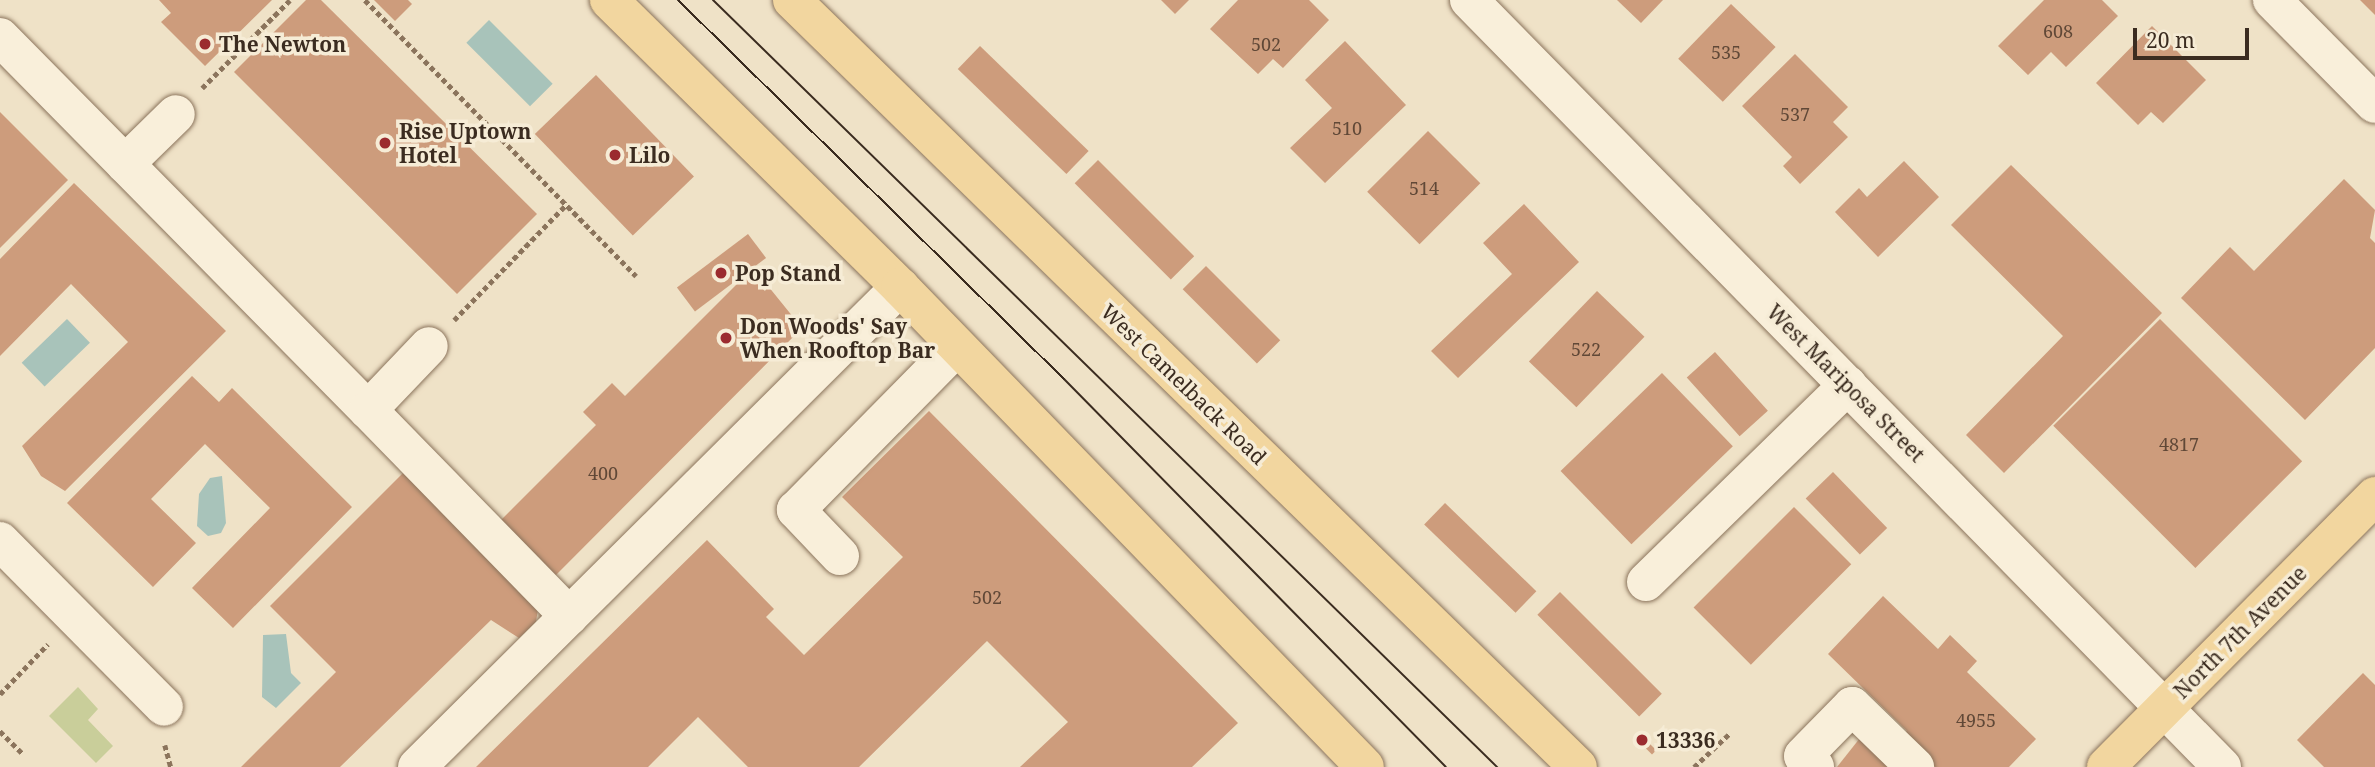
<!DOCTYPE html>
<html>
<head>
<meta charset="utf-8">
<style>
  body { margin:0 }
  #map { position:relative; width:2375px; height:767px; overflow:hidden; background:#efe2c7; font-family:"Noto Serif",serif }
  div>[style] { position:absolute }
  .green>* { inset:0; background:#c9ce9a }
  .water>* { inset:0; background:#a8c3ba; transform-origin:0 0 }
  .building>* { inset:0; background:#cd9c7c; transform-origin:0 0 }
  .path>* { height:4.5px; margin-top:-2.25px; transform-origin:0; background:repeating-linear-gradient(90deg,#8b745c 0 5px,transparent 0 8.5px) }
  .roads { filter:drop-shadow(0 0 2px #8b745c) drop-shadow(0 0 2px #8b745c) }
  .minor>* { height:38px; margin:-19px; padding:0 19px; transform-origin:19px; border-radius:19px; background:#f9efda }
  .major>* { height:38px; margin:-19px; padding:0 19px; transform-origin:19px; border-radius:19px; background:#f2d69f }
  .tram>* { height:2px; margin:-1px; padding:0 1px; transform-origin:1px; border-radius:1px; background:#3b2c20 }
  .dots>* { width:19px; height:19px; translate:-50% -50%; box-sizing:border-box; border:4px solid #f6ecd6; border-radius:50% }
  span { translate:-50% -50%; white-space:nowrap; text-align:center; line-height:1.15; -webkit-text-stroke:7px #f6ecd6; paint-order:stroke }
  .number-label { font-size:18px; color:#604837 }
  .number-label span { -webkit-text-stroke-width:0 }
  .poi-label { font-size:21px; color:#3b2c20; font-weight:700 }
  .left { translate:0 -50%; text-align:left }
  .street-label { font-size:21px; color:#3b2c20 }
  .scale { position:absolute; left:2133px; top:28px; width:116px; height:32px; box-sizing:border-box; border:4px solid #3b2c20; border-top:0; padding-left:9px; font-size:21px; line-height:24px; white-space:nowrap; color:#3b2c20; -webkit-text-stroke:5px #f6ecd6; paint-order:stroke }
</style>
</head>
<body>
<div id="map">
  <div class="green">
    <div style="clip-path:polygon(78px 687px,98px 709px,88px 720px,113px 746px,96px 763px,49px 716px)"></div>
  </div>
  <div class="water">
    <div style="left:489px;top:20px;width:90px;height:32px;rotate:45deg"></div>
    <div style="left:67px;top:319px;width:33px;height:63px;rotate:46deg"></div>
    <div style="clip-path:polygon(222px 476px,226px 523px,221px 533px,208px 536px,197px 526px,199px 494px,210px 478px)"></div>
    <div style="clip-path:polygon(286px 634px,291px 673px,301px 683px,276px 708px,262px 697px,263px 635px)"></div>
  </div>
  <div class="building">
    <div style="clip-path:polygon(159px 0,272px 0,205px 66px,161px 22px,171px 13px)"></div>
    <div style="clip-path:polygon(306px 0,321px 0,537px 214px,457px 294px,234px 72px)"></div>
    <div style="clip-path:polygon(374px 0,408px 0,412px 4px,395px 21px)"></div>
    <div style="clip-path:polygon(1161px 0,1189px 0,1175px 14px)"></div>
    <div style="clip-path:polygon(1238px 0,1309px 0,1329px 20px,1283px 68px,1273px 59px,1258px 74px,1210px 29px)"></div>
    <div style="clip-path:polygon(1617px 0,1663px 0,1641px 23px)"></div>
    <div style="clip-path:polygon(2044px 0,2102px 0,2118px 16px,2066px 67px,2051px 52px,2028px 75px,1998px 46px)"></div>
    <div style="clip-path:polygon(2360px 0,2375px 0,2375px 15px)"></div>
    <div style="left:1731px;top:4px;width:62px;height:76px;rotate:44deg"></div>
    <div style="clip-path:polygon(2152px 26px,2206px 80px,2163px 123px,2151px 112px,2138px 125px,2096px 83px)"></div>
    <div style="clip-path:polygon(1345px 41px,1406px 105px,1325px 183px,1290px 148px,1332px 108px,1305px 80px)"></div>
    <div style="left:980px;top:46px;width:151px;height:32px;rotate:44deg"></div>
    <div style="clip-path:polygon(1795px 54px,1848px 107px,1833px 122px,1848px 137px,1800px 184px,1783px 166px,1792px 157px,1742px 106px)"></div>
    <div style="left:596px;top:75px;width:141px;height:85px;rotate:46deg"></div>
    <div style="clip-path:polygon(0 112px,68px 180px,0 248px)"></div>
    <div style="left:1428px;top:131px;width:74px;height:86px;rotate:45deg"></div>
    <div style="left:1098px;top:160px;width:136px;height:33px;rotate:45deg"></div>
    <div style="clip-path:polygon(1904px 161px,1939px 197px,1878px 257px,1835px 212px,1859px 188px,1867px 197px)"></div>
    <div style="clip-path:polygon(2011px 165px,2162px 313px,2004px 473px,1966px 435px,2063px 336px,1951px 225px)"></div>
    <div style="clip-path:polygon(2344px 179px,2375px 210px,2370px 238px,2375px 243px,2375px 348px,2305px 420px,2181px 298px,2230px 247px,2254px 271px)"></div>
    <div style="clip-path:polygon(74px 183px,226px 331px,65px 491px,41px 476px,22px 446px,128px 342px,71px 284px,0 356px,0 259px)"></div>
    <div style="clip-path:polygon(1524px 204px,1579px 262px,1458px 378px,1431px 351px,1512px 274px,1483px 243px)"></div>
    <div style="left:748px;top:234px;width:30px;height:89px;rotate:53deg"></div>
    <div style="left:1206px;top:266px;width:105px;height:33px;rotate:45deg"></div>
    <div style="clip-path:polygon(747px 274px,765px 291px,768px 286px,802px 328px,555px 576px,500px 521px,596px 425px,583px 412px,612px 383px,625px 396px)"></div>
    <div style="left:1597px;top:291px;width:66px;height:98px;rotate:44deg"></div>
    <div style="left:2160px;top:319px;width:201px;height:151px;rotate:45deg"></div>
    <div style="left:1715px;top:352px;width:79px;height:38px;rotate:48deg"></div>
    <div style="left:1662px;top:373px;width:102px;height:141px;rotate:46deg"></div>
    <div style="clip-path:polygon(192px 376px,219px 402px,232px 388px,352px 507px,233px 628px,192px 588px,270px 508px,205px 444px,151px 499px,196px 543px,153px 587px,67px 503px)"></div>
    <div style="clip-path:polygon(929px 411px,1238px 723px,1192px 767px,1020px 767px,1068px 722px,987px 641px,859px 767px,748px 767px,698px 717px,648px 767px,476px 767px,707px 540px,774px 609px,766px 617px,804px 655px,903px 557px,842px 497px)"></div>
    <div style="clip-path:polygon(407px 469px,539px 602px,536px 622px,519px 638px,491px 620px,340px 767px,241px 767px,336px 672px,270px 606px)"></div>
    <div style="left:1833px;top:472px;width:78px;height:38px;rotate:46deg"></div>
    <div style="left:1445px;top:503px;width:127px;height:30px;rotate:44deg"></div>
    <div style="left:1794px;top:507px;width:81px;height:142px;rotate:45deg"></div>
    <div style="left:1560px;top:592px;width:144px;height:32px;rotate:45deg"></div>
    <div style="clip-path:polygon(1883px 596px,1938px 649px,1950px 635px,1977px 661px,1967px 672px,2036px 739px,2009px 767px,1933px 767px,1901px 736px,1907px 731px,1828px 654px)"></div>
    <div style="clip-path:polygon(2363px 673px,2375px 685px,2375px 767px,2324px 767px,2297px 740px)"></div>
    <div style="left:1640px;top:734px;width:23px;height:6px;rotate:45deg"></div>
    <div style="clip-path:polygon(1860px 738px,1890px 767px,1837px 767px)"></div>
  </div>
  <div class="path">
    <div style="left:365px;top:0;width:387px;rotate:45.5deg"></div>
    <div style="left:202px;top:88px;width:124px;rotate:-45deg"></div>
    <div style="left:454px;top:320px;width:161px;rotate:-45.8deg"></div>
    <div style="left:0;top:694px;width:69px;rotate:-46.2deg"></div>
    <div style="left:0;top:731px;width:31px;rotate:45deg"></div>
    <div style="left:165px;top:745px;width:23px;rotate:75deg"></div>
    <div style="left:1694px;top:767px;width:48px;rotate:-43.3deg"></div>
  </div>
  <div class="roads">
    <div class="minor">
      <div style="left:1469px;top:0;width:1075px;rotate:45.53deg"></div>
      <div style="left:2272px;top:0;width:146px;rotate:45.3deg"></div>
      <div style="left:0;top:37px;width:524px;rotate:45.39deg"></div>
      <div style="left:368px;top:410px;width:88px;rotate:-46.4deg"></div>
      <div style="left:125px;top:164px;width:71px;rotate:-44.4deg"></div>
      <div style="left:368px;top:410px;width:288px;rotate:45.7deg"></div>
      <div style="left:0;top:541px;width:233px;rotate:45.3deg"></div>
      <div style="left:840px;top:556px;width:64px;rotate:-133.7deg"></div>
      <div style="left:796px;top:510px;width:229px;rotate:-45.4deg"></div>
      <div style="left:1646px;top:582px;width:282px;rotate:-44.3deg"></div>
      <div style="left:417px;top:767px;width:681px;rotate:-44.82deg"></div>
      <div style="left:1815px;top:767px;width:16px;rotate:-137deg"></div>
      <div style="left:1803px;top:756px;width:70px;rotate:-45.6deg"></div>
      <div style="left:1852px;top:706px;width:88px;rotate:44.1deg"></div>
    </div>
    <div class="major">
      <div style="left:609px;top:0;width:409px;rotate:44.6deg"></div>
      <div style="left:900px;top:287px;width:668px;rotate:45.91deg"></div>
      <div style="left:792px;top:0;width:1098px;rotate:44.3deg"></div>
      <div style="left:2106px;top:767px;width:382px;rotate:-45.2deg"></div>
    </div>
  </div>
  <div class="tram">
    <div style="left:678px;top:0;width:541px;rotate:44.48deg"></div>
    <div style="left:1064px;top:379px;width:544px;rotate:45.45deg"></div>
    <div style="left:713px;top:0;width:1097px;rotate:44.37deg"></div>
  </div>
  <div class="dots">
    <div style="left:205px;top:44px;background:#9b2b2f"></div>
    <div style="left:385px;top:143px;background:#9b2b2f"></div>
    <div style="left:615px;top:155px;background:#9b2b2f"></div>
    <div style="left:721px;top:273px;background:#9b2b2f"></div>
    <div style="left:726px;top:338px;background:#9b2b2f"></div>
    <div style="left:1642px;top:740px;background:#9b2b2f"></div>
  </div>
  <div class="number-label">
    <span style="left:2058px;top:31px">608</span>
    <span style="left:1266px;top:44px">502</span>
    <span style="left:1726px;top:52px">535</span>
    <span style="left:1795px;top:114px">537</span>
    <span style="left:1347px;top:128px">510</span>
    <span style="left:1424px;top:188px">514</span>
    <span style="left:1586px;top:349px">522</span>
    <span style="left:2179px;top:444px">4817</span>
    <span style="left:603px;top:473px">400</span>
    <span style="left:987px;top:597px">502</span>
    <span style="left:1976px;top:720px">4955</span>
  </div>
  <div class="poi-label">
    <span class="left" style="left:219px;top:44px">The Newton</span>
    <span class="left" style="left:399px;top:143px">Rise Uptown<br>Hotel</span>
    <span class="left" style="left:629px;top:155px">Lilo</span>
    <span class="left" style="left:735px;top:273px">Pop Stand</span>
    <span class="left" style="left:740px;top:338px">Don Woods' Say<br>When Rooftop Bar</span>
    <span class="left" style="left:1656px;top:740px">13336</span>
  </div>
  <div class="street-label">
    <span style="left:1846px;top:383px;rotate:45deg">West Mariposa Street</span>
    <span style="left:1184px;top:384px;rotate:44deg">West Camelback Road</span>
    <span style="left:2240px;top:632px;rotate:-45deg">North 7th Avenue</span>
  </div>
  <div class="scale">20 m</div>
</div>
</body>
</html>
